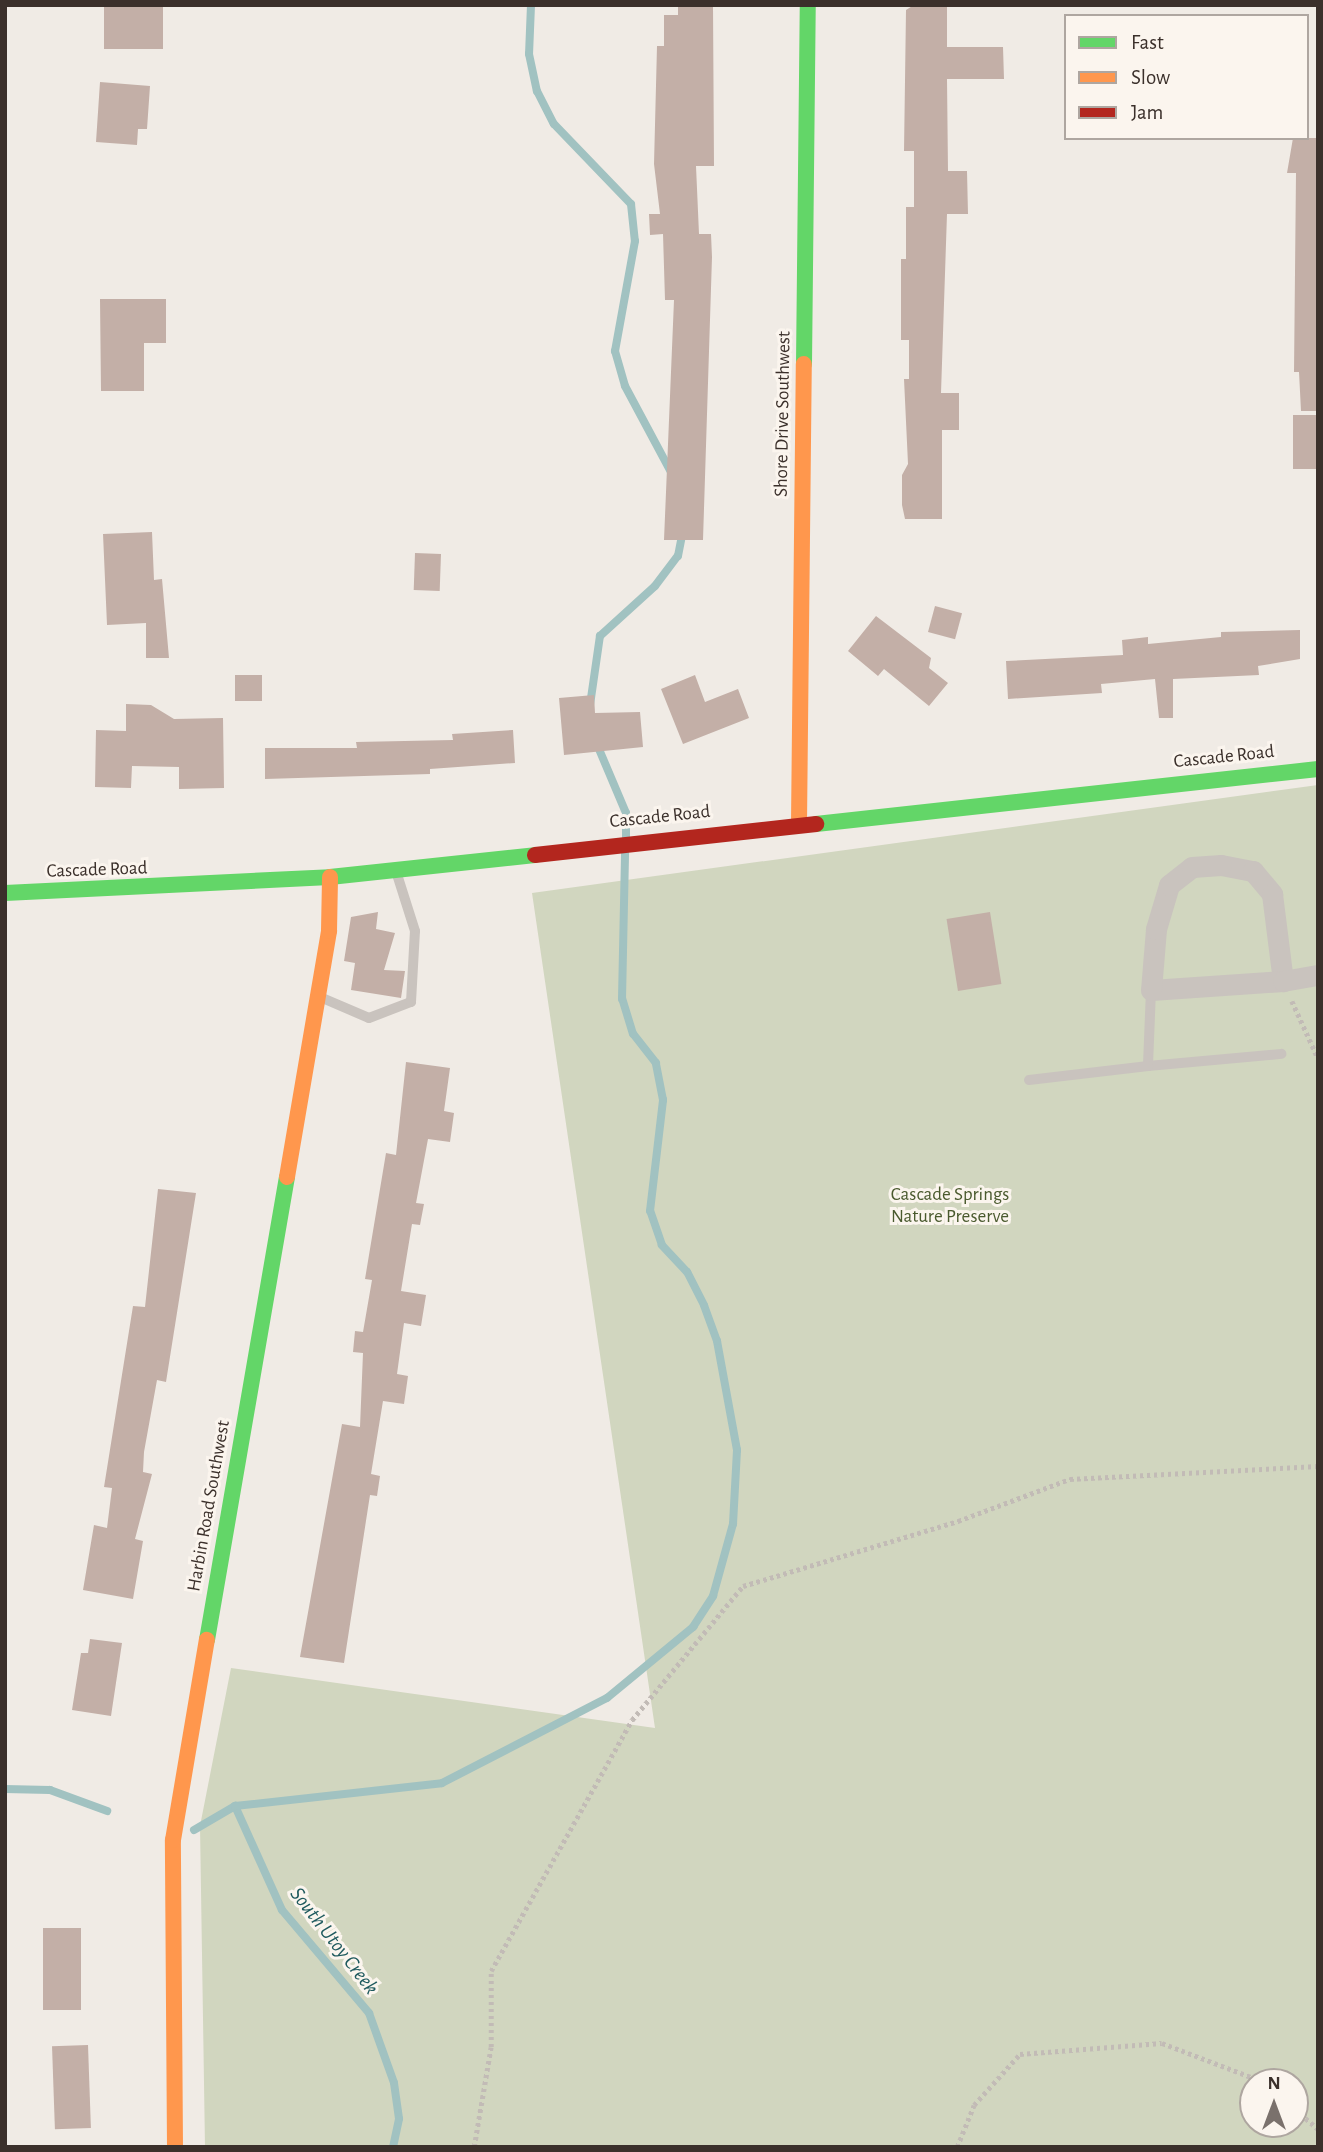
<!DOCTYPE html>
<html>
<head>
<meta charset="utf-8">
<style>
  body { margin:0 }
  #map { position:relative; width:1323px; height:2152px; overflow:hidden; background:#f0ebe5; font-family:"Alegreya Sans",sans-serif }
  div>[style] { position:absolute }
  .green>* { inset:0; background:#d1d6bf }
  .stream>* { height:8px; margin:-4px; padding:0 4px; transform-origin:4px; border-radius:4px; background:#a1c2c1 }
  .building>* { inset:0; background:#c3afa7; transform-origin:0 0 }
  .path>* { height:4.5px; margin-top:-2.25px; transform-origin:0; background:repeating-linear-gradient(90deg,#c2bbb6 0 3.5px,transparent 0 7px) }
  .lane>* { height:10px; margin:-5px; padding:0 5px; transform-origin:5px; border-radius:5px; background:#c9c3be }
  .street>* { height:21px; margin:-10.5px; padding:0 10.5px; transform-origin:10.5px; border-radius:10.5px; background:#c9c3be }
  .fast>* { height:16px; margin:-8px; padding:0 8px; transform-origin:8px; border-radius:8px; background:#63d668 }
  .slow>* { height:16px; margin:-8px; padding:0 8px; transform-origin:8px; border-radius:8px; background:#ff974d }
  .jam>* { height:16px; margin:-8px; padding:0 8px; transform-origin:8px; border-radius:8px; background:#b3261e }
  span { translate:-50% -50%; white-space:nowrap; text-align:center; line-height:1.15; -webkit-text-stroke:6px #fbf5ee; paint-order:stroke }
  .street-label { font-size:19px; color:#3b302b }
  .park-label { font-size:19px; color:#4a5a2e }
  .water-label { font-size:21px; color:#1f5a5e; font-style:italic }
  .frame { position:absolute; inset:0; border:7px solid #3b302b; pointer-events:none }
  .legend { position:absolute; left:1064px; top:14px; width:245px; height:126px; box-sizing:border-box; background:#fbf5ee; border:2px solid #aea6a0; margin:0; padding:9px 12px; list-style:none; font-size:21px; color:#3b302b }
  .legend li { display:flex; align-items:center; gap:14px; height:35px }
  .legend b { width:35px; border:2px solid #aea6a0 }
  .north { position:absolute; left:1239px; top:2068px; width:70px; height:70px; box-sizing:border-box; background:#fbf5ee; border:2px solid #aea6a0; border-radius:50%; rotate:0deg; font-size:19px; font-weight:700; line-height:28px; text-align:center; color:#3b302b }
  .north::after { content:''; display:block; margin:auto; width:24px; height:32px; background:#7a716c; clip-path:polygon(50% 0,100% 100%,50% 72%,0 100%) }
</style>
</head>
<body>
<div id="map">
  <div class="green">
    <div style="clip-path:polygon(evenodd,1318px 785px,1318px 2147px,205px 2147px,200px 1826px,231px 1668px,655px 1728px,532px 893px,1318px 785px,1253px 2082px,1295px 2082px,1295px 2124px,1253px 2124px,1253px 2082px)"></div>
  </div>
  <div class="stream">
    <div style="left:531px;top:5px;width:49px;rotate:92.3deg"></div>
    <div style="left:529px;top:54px;width:38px;rotate:78deg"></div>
    <div style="left:537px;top:91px;width:37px;rotate:63deg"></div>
    <div style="left:554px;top:124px;width:111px;rotate:46.1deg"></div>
    <div style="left:631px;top:204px;width:37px;rotate:84deg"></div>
    <div style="left:635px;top:241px;width:112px;rotate:100.3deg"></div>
    <div style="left:615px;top:351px;width:36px;rotate:74deg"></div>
    <div style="left:625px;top:386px;width:98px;rotate:61.9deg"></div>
    <div style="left:590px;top:705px;width:70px;rotate:-81.8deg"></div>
    <div style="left:600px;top:636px;width:74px;rotate:-42.3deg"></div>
    <div style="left:655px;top:586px;width:38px;rotate:-53deg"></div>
    <div style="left:678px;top:556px;width:25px;rotate:-79deg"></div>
    <div style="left:596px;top:742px;width:77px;rotate:67.1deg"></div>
    <div style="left:626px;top:813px;width:25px;rotate:90deg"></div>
    <div style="left:5px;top:1789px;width:45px;rotate:1.3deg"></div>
    <div style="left:50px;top:1790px;width:61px;rotate:20.2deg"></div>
    <div style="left:235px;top:1806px;width:114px;rotate:65.7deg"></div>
    <div style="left:282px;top:1910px;width:135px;rotate:49.8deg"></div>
    <div style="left:369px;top:2013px;width:74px;rotate:70.3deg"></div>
    <div style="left:394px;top:2083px;width:36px;rotate:82deg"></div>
    <div style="left:399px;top:2119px;width:29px;rotate:102deg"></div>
    <div style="left:194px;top:1830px;width:48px;rotate:-30.3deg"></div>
    <div style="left:235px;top:1806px;width:208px;rotate:-6.3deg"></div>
    <div style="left:442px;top:1783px;width:186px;rotate:-27.3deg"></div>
    <div style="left:607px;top:1698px;width:112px;rotate:-39.5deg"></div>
    <div style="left:693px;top:1627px;width:37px;rotate:-57deg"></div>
    <div style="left:713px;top:1596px;width:75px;rotate:-74.5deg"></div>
    <div style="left:733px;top:1524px;width:74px;rotate:-86.9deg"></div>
    <div style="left:737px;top:1450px;width:111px;rotate:-100.4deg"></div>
    <div style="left:717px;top:1341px;width:38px;rotate:-110deg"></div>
    <div style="left:704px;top:1305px;width:37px;rotate:-117deg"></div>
    <div style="left:687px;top:1272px;width:37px;rotate:-133deg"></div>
    <div style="left:662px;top:1245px;width:36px;rotate:-109deg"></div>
    <div style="left:650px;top:1211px;width:112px;rotate:-83.3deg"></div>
    <div style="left:663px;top:1100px;width:38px;rotate:-101deg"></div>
    <div style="left:656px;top:1063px;width:37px;rotate:-128deg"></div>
    <div style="left:633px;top:1034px;width:37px;rotate:-107deg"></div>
    <div style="left:622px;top:999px;width:148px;rotate:-88.8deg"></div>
  </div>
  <div class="building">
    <div style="left:104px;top:5px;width:59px;height:44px"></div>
    <div style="clip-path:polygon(678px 5px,713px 5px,714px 166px,696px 166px,699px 234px,711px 234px,712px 257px,703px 540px,664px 540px,674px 300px,665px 300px,663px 234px,650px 235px,649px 214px,660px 214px,654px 164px,657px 46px,664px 46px,664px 15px,678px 15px)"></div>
    <div style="clip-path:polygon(914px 5px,947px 5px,947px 47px,1003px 47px,1004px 79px,947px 79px,948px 171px,967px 171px,968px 214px,947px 214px,941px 393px,959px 393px,959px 430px,942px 430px,942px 519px,905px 519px,902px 505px,902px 475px,908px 464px,904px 379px,909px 379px,909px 340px,901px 340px,901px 259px,906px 259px,906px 207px,914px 207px,914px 151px,904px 151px,906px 10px)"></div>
    <div style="clip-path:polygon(100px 82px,150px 86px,147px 129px,138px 129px,137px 145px,96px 142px)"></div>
    <div style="clip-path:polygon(1293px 138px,1318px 138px,1318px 411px,1301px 411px,1299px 372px,1294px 372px,1296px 173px,1287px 173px)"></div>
    <div style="clip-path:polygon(100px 299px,166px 299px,166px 343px,144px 343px,144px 391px,101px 391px)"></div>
    <div style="left:1318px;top:415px;width:54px;height:25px;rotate:90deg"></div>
    <div style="clip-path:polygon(152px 532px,154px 580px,162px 579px,169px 658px,146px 658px,146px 623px,107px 625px,103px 534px)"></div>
    <div style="left:415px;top:553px;width:26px;height:37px;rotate:2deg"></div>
    <div style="left:935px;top:606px;width:28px;height:27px;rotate:15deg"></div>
    <div style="clip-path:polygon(876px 616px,931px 658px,929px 668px,948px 683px,929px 706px,884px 669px,878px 676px,848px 651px)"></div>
    <div style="clip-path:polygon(1300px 630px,1300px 659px,1258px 666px,1259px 675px,1173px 679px,1173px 718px,1159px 718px,1155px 679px,1101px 684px,1102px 693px,1008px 699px,1006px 661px,1123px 655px,1122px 640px,1148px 637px,1148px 644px,1221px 637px,1221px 632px)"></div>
    <div style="left:235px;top:675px;width:27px;height:26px"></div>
    <div style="clip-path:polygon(695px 675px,705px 702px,738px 689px,749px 718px,683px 744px,661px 689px)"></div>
    <div style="clip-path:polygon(594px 695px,595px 713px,640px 712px,643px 747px,564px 755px,559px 698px)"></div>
    <div style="clip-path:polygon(126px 704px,151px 705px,174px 719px,223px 718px,224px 788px,179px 789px,179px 767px,132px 766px,131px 788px,95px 787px,96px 730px,126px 731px)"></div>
    <div style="clip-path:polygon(513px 730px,515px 763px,430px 769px,430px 774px,265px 779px,265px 748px,357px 748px,356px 742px,453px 740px,452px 734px)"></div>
    <div style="clip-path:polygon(378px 912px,376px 929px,395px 933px,384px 970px,405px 971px,401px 998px,351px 990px,355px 963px,344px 961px,351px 917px)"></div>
    <div style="left:990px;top:912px;width:73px;height:44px;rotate:81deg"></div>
    <div style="clip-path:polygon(406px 1062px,450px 1068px,444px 1111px,454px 1113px,450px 1142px,428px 1139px,416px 1203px,424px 1204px,420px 1225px,412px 1224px,401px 1291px,426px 1295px,421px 1326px,404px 1323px,397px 1374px,408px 1376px,404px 1404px,383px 1401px,371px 1474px,380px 1476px,377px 1496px,370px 1495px,344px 1663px,300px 1657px,342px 1424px,360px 1427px,363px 1353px,353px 1352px,355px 1331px,363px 1332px,372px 1280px,365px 1279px,386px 1153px,396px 1155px)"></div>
    <div style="clip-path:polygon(158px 1189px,196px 1193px,166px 1382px,157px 1380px,144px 1452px,143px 1472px,152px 1474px,135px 1539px,143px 1541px,133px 1599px,83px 1590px,94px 1525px,107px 1528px,112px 1488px,104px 1487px,133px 1306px,145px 1307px)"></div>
    <div style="clip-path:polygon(90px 1639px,122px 1643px,111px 1716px,72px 1710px,81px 1653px,88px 1653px)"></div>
    <div style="left:43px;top:1928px;width:38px;height:82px"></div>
    <div style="left:88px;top:2045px;width:83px;height:36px;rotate:88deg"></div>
  </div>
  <div class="path">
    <div style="left:1292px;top:1001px;width:63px;rotate:65.5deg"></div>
    <div style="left:1295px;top:2109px;width:30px;rotate:41deg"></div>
    <div style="left:474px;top:2147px;width:101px;rotate:-80.4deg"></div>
    <div style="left:491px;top:2047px;width:76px;rotate:-90deg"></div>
    <div style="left:491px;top:1971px;width:288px;rotate:-60.7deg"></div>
    <div style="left:632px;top:1720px;width:174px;rotate:-50.4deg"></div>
    <div style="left:743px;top:1586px;width:225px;rotate:-16.8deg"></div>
    <div style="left:958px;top:1521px;width:120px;rotate:-20.6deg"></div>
    <div style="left:1070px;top:1479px;width:248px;rotate:-3deg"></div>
    <div style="left:957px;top:2147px;width:45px;rotate:-68deg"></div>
    <div style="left:974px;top:2105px;width:69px;rotate:-48deg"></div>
    <div style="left:1020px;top:2054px;width:142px;rotate:-4.4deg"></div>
    <div style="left:1162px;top:2043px;width:109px;rotate:20.9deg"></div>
  </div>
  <div class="lane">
    <div style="left:1151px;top:990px;width:76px;rotate:92.3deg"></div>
    <div style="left:1148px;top:1066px;width:134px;rotate:-5.2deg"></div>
    <div style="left:320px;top:997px;width:53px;rotate:23.2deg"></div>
    <div style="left:369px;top:1018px;width:45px;rotate:-20.9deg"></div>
    <div style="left:411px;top:1002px;width:71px;rotate:-86.8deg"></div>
    <div style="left:415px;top:931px;width:63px;rotate:-107.6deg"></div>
    <div style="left:1029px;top:1080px;width:120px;rotate:-6.7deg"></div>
  </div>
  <div class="street">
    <div style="left:1221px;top:865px;width:33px;rotate:11deg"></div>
    <div style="left:1253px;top:871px;width:30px;rotate:50deg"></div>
    <div style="left:1272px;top:894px;width:88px;rotate:82.8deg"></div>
    <div style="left:1283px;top:981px;width:132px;rotate:176.1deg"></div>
    <div style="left:1151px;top:990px;width:61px;rotate:-85.3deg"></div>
    <div style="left:1156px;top:929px;width:46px;rotate:-73.5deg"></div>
    <div style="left:1169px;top:885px;width:29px;rotate:-38deg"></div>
    <div style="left:1192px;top:867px;width:29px;rotate:-4deg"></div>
    <div style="left:1283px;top:981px;width:36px;rotate:-10deg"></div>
  </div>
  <div class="fast">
    <div style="left:804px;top:364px;width:359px;rotate:-89.4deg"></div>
    <div style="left:816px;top:824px;width:505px;rotate:-6.25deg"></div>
    <div style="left:5px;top:893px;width:325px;rotate:-2.8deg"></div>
    <div style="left:330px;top:877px;width:206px;rotate:-6.1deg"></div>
    <div style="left:207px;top:1640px;width:470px;rotate:-80.2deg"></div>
  </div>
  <div class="slow">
    <div style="left:799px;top:823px;width:459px;rotate:-89.4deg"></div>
    <div style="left:287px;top:1177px;width:250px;rotate:-80.3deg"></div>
    <div style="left:329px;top:931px;width:54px;rotate:-88.9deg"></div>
    <div style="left:175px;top:2147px;width:307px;rotate:-90.4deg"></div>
    <div style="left:173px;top:1840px;width:203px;rotate:-80.4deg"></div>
  </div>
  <div class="jam">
    <div style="left:535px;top:855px;width:283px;rotate:-6.3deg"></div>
  </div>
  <div class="street-label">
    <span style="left:783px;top:414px;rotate:-89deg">Shore Drive Southwest</span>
    <span style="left:1224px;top:757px;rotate:-6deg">Cascade Road</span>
    <span style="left:660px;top:817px;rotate:-6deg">Cascade Road</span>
    <span style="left:97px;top:870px;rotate:-2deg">Cascade Road</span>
    <span style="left:209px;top:1506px;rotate:-80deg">Harbin Road Southwest</span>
  </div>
  <div class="park-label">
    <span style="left:950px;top:1206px">Cascade Springs<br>Nature Preserve</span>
  </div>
  <div class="water-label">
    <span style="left:334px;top:1941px;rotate:52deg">South Utoy Creek</span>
  </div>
  <div class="frame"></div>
  <ul class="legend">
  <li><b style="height:9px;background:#63d668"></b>Fast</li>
  <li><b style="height:9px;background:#ff974d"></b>Slow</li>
  <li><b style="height:9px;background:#b3261e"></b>Jam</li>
  </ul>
  <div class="north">N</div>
</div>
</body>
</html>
